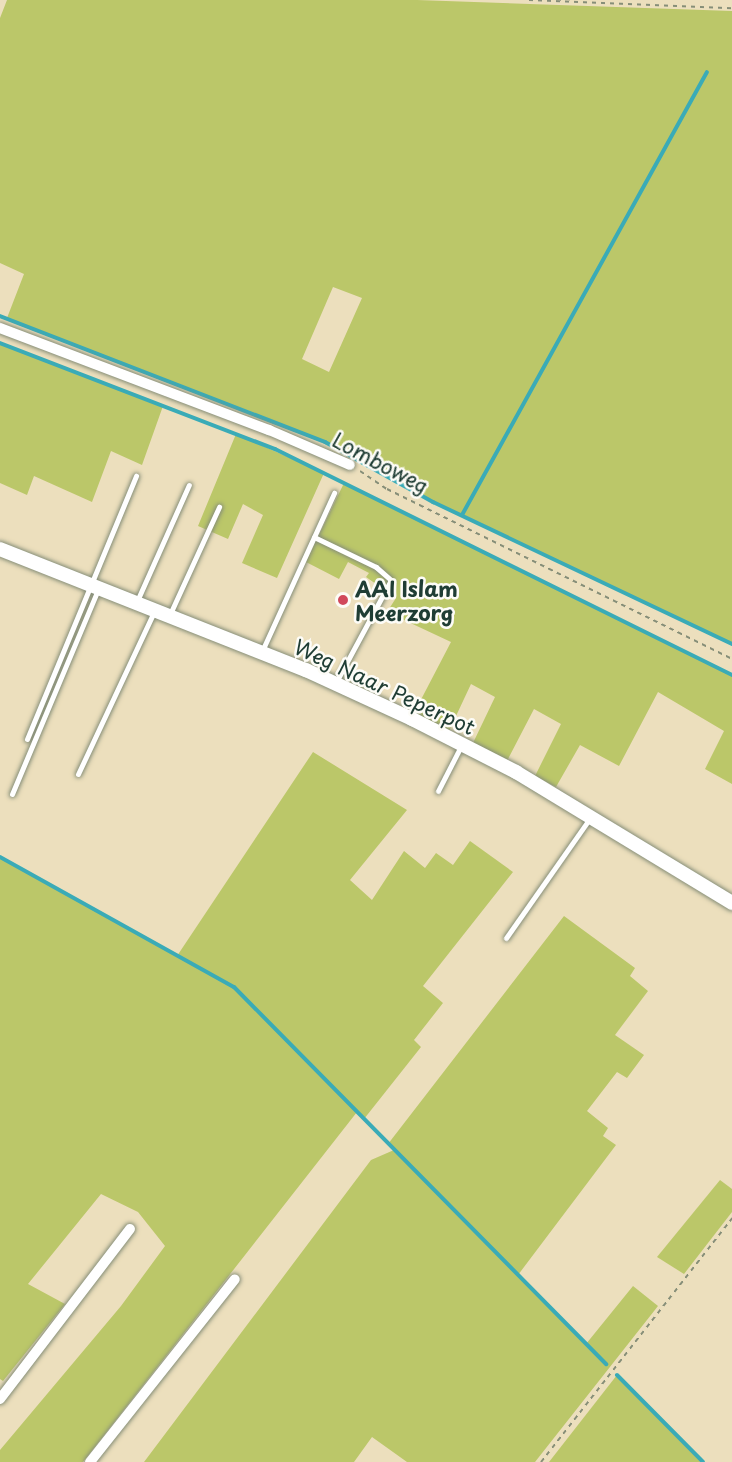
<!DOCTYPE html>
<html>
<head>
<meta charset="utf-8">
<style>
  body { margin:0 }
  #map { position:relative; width:732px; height:1462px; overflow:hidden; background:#ecdfbd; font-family:"Playpen Sans",sans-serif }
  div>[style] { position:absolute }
  .green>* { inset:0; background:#bbc769 }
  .stream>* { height:4px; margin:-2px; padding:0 2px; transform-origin:2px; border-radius:2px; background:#3aabb7 }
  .path>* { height:2px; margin-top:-1px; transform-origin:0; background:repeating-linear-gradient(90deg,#868e78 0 4.5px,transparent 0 9px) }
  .roads { filter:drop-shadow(0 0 2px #868e78) drop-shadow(0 0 2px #868e78) }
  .service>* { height:5px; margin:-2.5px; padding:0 2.5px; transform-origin:2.5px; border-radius:2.5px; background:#fff }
  .minor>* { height:10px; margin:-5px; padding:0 5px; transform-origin:5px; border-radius:5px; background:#fff }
  .tertiary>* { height:14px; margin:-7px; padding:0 7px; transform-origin:7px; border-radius:7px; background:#fff }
  .dots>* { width:16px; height:16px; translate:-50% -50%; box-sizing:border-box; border:3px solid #fdfcf7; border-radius:50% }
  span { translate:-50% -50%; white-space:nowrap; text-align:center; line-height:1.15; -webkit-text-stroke:5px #fdfcf7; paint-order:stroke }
  .street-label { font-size:21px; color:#1f3d34 }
  .poi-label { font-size:21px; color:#1f3d34; font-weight:700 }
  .left { translate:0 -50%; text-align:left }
</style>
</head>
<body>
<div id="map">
  <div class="green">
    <div style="clip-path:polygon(evenodd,7px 0,417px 0,732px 11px,732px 644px,433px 502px,325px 442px,7px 318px,24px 274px,0 263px,0 18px,7px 0,333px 287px,362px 298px,329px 372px,302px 359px,333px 287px)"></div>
    <div style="clip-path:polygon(0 343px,163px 406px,142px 465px,111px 451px,92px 502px,34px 476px,27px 495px,0 483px)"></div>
    <div style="clip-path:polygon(236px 434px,324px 473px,277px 578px,242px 563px,263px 515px,243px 504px,228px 539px,198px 526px)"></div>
    <div style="clip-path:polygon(344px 483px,732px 675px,732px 784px,705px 769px,724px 731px,658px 692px,619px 766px,580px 745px,556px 787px,535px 776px,561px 724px,534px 709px,507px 761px,473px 743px,495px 697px,471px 684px,449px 731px,414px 713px,451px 642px,387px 612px,396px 598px,366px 577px,369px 573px,348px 562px,339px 579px,306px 562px)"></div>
    <div style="clip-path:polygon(313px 752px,407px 810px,350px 880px,372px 900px,404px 851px,425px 868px,436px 853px,453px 865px,470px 841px,513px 872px,423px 986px,443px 1003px,414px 1040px,421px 1047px,364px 1119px,357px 1112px,83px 1462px,0 1462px,0 1450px,121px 1306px,165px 1246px,138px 1212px,101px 1194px,28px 1284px,65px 1304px,3px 1381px,0 1379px,0 857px,177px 956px)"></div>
    <div style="clip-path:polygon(564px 916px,635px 968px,630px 976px,648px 991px,615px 1035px,644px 1055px,627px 1078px,617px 1072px,587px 1111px,608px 1128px,603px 1136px,616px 1145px,518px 1275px,586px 1344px,633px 1286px,658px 1306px,535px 1462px,407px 1462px,372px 1437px,354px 1462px,144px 1462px,371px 1160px,394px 1150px,388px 1144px)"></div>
    <div style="clip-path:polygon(720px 1180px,732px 1189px,732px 1212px,684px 1274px,657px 1257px)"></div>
    <div style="clip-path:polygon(617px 1375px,703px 1462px,549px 1462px)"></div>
  </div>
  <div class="stream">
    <div style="left:0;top:316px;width:349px;rotate:21.2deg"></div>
    <div style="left:325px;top:442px;width:124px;rotate:29.1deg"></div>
    <div style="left:433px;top:502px;width:331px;rotate:25.4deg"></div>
    <div style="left:0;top:343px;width:295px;rotate:21.1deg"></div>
    <div style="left:275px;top:449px;width:510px;rotate:26.31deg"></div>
    <div style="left:462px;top:515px;width:506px;rotate:-61.06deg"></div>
    <div style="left:0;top:857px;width:268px;rotate:29.1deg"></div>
    <div style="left:234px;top:987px;width:530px;rotate:45.38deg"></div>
    <div style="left:617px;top:1375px;width:122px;rotate:45.3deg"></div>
  </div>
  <div class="path">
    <div style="left:529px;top:0;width:203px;rotate:2.3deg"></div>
    <div style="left:360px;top:471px;width:32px;rotate:34deg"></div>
    <div style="left:387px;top:489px;width:385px;rotate:26.2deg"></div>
    <div style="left:541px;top:1462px;width:310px;rotate:-51.9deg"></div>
  </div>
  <div class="roads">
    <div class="service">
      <div style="left:314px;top:537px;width:69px;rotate:25.8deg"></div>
      <div style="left:376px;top:567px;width:20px;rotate:41deg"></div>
      <div style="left:391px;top:580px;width:116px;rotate:118.3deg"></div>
      <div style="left:137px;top:601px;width:127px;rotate:-65.9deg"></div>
      <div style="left:170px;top:614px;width:118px;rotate:-65.4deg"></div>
      <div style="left:262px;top:651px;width:174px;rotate:-65.5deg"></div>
      <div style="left:27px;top:739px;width:285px;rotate:-67.5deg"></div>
      <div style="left:78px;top:774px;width:179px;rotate:-64.9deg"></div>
      <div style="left:438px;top:791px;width:51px;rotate:-62.9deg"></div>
      <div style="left:12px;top:794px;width:222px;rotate:-67.2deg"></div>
      <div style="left:506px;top:938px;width:146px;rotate:-55deg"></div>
    </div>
    <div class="minor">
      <div style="left:0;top:328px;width:288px;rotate:20.8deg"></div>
      <div style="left:269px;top:430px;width:88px;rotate:23.4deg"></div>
      <div style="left:0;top:1399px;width:214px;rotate:-52.6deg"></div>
      <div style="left:90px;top:1462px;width:233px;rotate:-51.6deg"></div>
    </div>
    <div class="tertiary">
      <div style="left:0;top:549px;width:329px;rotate:21.6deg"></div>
      <div style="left:306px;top:670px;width:117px;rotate:24.8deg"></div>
      <div style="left:412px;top:719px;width:117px;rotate:27deg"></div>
      <div style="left:516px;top:772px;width:253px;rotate:31.2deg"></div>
    </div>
  </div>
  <div class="dots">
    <div style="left:343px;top:600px;background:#d1495b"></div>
  </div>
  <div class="street-label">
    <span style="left:381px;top:462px;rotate:28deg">Lomboweg</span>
    <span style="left:385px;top:686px;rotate:25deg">Weg Naar Peperpot</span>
  </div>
  <div class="poi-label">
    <span class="left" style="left:355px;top:600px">AAI Islam<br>Meerzorg</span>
  </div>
</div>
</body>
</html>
